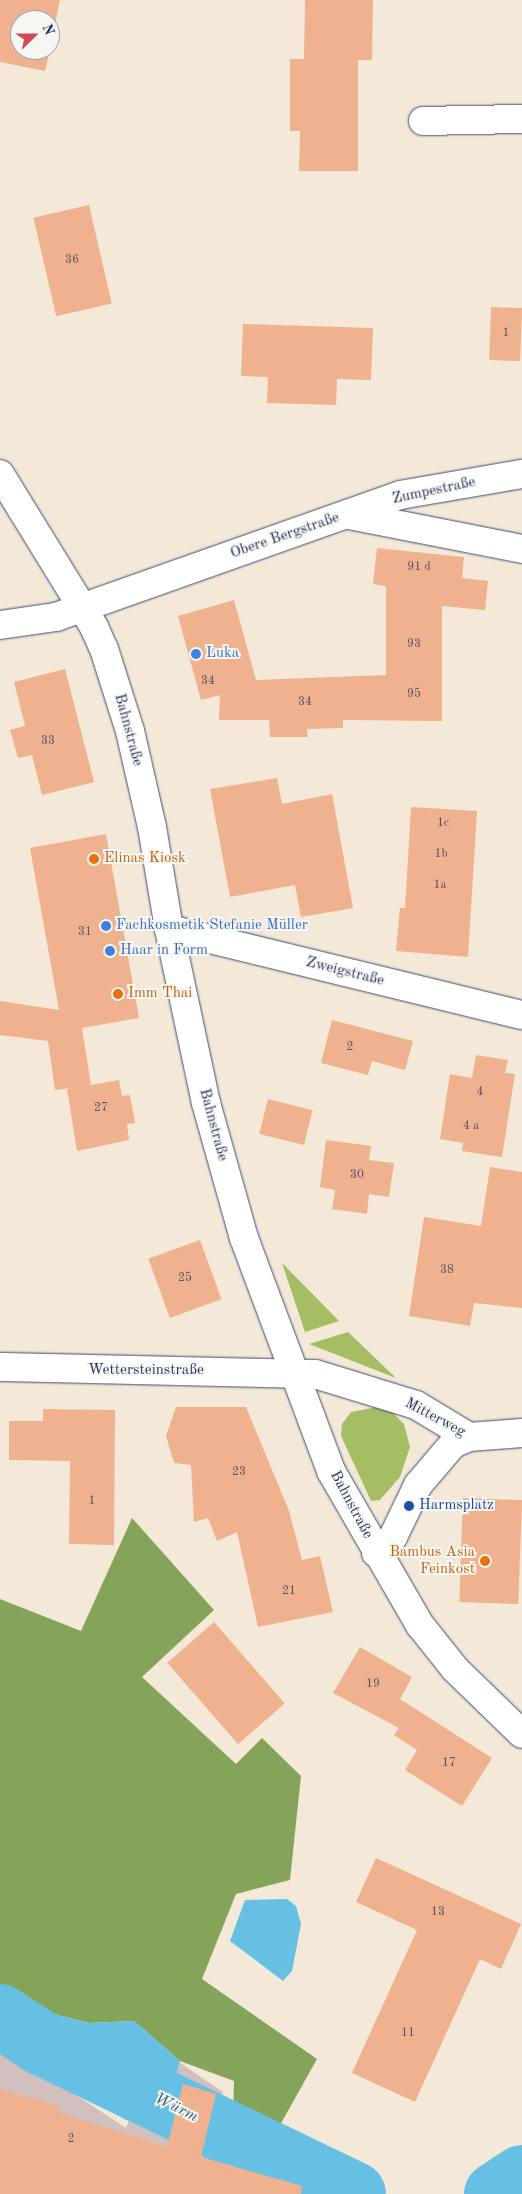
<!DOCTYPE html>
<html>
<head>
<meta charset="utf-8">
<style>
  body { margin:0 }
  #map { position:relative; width:522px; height:2194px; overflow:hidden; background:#f4e9d8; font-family:"Old Standard TT",serif }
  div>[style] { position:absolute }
  .industrial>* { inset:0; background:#d2bfbf }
  .green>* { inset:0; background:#a6be63 }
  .forest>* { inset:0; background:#84a559 }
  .water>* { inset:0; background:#66c0e3 }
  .river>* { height:64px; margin:-32px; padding:0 32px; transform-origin:32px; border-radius:32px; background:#66c0e3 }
  .building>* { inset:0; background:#f0b28e; transform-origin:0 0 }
  .roads { filter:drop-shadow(0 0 1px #3c4b70) drop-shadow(0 0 1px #3c4b70) }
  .minor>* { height:28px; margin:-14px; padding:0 14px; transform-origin:14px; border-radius:14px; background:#fff }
  .dots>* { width:14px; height:14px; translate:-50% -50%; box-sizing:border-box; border:2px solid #f6f6f2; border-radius:50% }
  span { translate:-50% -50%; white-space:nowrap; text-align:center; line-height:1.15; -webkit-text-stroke:4px #f6f6f2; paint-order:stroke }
  .number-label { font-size:12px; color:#50506a }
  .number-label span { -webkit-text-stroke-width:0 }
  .street-label { font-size:15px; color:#1b2f5e }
  .shop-label { font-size:15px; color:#366cbe }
  .left { translate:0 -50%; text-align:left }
  .food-label { font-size:15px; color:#c56008 }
  .right { translate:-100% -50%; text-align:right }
  .transit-label { font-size:15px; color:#164399 }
  .water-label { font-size:16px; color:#325a86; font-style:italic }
  .north { position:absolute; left:10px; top:10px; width:50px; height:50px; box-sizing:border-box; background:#f6f6f2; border:1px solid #9ea6b7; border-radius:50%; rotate:68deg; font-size:14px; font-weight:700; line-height:20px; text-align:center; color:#1b2f5e }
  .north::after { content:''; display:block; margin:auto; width:18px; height:22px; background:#d1495b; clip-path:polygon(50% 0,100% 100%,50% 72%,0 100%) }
</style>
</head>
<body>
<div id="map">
  <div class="industrial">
    <div style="clip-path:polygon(129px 2028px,223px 2092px,215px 2120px,238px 2132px,228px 2161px,321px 2194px,0 2194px,0 2045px,126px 2128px,136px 2102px)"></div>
  </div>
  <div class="green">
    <div style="clip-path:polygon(282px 1263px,339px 1321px,305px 1332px)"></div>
    <div style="clip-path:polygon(348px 1332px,396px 1378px,309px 1344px)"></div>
    <div style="clip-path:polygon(377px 1407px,391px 1411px,404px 1424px,410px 1447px,400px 1477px,380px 1500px,371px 1501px,341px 1436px,342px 1424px,351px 1412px)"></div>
  </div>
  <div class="forest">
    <div style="clip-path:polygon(132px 1518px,214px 1610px,142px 1677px,236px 1764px,262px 1738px,301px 1776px,290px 1880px,236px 1894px,202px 1979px,317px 2059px,275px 2134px,233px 2121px,234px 2081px,180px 2061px,134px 2021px,89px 2023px,23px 2006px,0 1990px,0 1599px,81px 1631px)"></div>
  </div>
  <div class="water">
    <div style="clip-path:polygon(287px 1899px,296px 1906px,301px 1924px,292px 1971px,283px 1981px,230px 1941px,245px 1900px)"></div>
    <div style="clip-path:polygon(0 1991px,23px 2006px,89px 2023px,134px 2021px,180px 2061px,160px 2132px,124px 2119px,0 2039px)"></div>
  </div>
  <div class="river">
    <div style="left:0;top:2016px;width:51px;rotate:33.1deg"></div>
    <div style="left:43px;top:2044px;width:345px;rotate:25.7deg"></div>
    <div style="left:496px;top:2194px;width:31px;rotate:-33deg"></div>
  </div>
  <div class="building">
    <div style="clip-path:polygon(0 0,60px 0,50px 48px,50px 20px,20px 20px,20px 50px,50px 50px,45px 71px,0 62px)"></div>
    <div style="clip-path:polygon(305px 0,373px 0,372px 60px,358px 60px,358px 171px,299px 171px,300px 131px,290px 131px,290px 59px,304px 59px)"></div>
    <div style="left:89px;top:205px;width:101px;height:57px;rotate:77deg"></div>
    <div style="left:491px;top:307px;width:31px;height:53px;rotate:2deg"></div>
    <div style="clip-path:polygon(243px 324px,373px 328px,371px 380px,337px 379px,336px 405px,267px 403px,268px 377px,241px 376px)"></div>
    <div style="clip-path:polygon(377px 548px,464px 557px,462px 578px,488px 581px,485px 610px,442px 606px,442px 721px,343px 720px,343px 728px,307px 729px,308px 737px,270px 737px,269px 720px,219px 720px,220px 695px,201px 700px,178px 616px,234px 600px,256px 680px,386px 675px,386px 586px,373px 584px)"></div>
    <div style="clip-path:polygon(65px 669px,94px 782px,42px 795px,32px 755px,18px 758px,10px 730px,25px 726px,14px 682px)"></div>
    <div style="clip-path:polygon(277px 778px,282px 804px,332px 794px,353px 908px,301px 917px,295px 885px,230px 897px,210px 789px)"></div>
    <div style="clip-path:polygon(411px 807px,477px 811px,468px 957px,396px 951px,400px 908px,405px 908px)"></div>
    <div style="clip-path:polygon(106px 834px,139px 1018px,82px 1028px,91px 1085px,119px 1080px,122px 1096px,130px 1095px,135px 1123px,127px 1124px,129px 1140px,77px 1151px,67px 1089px,72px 1088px,55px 1090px,48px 1041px,0 1035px,0 1001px,59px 1010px,30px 848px)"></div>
    <div style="clip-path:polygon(332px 1020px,413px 1041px,405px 1070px,372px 1061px,368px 1075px,321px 1063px)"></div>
    <div style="clip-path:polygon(476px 1055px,508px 1060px,505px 1073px,515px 1074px,502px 1157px,462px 1151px,463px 1143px,440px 1139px,450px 1074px,472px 1078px)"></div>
    <div style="left:268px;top:1099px;width:46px;height:36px;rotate:14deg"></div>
    <div style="clip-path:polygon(326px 1140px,371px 1146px,369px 1160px,394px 1163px,389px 1197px,369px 1194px,367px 1214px,332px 1209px,335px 1190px,320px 1187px)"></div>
    <div style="clip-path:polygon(490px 1167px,522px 1172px,522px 1308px,474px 1303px,470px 1326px,409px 1316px,424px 1217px,481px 1226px)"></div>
    <div style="left:200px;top:1240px;width:63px;height:55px;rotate:70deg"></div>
    <div style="clip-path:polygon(176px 1407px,246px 1407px,289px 1511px,302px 1560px,320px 1556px,333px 1612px,258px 1627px,237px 1532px,217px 1541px,208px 1518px,194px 1522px,191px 1465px,174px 1463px,166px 1436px)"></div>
    <div style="clip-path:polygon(43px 1409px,115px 1410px,114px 1545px,69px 1544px,70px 1461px,9px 1460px,9px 1421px,43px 1421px)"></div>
    <div style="left:463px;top:1498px;width:59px;height:104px;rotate:2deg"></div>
    <div style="left:214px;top:1622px;width:108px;height:62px;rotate:49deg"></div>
    <div style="clip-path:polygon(360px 1647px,412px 1677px,400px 1699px,492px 1758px,462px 1806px,405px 1770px,417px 1750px,394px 1735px,399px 1728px,333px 1693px)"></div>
    <div style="clip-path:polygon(376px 1858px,521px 1924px,501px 1969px,480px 1959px,415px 2102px,352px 2073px,417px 1930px,356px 1902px)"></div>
    <div style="clip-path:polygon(183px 2084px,216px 2094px,201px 2157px,302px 2186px,301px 2194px,0 2194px,0 2089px,60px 2106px,59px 2113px,167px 2147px)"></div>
  </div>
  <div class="roads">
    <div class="minor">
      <div style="left:423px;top:121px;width:99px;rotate:-1.2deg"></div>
      <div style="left:0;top:474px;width:180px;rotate:58.4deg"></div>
      <div style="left:94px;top:627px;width:24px;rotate:66deg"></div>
      <div style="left:104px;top:649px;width:86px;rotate:72.4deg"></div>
      <div style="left:130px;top:731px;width:98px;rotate:77.1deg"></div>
      <div style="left:152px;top:827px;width:103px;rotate:80.5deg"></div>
      <div style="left:169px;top:929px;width:178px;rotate:78deg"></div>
      <div style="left:206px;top:1103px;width:140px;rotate:74.3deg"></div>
      <div style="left:244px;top:1238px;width:249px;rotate:69.5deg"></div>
      <div style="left:331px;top:1471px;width:178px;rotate:60deg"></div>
      <div style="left:420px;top:1625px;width:56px;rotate:51.5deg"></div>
      <div style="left:455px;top:1669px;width:93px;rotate:44.1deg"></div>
      <div style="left:349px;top:515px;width:176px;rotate:11.1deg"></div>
      <div style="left:0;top:625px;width:57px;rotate:-8.1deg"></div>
      <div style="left:56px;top:617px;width:365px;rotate:-19.5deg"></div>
      <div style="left:400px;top:495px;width:124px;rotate:-9.8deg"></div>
      <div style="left:169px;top:929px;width:363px;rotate:13.7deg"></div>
      <div style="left:0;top:1367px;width:315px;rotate:1.3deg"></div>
      <div style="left:315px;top:1374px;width:106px;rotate:17.1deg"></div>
      <div style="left:416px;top:1405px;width:62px;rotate:31.1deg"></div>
      <div style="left:376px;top:1553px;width:23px;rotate:-43deg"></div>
      <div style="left:393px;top:1537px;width:58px;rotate:-64.3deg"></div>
      <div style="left:418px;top:1485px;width:54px;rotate:-49.5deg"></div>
      <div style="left:453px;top:1444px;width:17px;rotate:-24deg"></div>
      <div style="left:469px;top:1437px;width:53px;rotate:-4.3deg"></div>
    </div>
  </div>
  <div class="dots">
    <div style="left:196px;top:654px;background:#3f7fe0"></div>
    <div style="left:94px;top:859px;background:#e8710a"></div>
    <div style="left:106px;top:926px;background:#3f7fe0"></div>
    <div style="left:110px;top:951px;background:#3f7fe0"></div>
    <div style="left:118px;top:994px;background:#e8710a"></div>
    <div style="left:409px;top:1506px;background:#1a4fb4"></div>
    <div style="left:485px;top:1561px;background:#e8710a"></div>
  </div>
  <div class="number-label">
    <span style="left:72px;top:261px">36</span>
    <span style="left:506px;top:334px">1</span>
    <span style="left:419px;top:568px">91 d</span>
    <span style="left:414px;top:645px">93</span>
    <span style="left:208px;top:682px">34</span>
    <span style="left:414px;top:695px">95</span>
    <span style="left:305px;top:703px">34</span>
    <span style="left:48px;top:742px">33</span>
    <span style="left:443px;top:824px">1c</span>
    <span style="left:441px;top:855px">1b</span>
    <span style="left:440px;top:886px">1a</span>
    <span style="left:85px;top:933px">31</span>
    <span style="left:350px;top:1048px">2</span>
    <span style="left:480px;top:1093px">4</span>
    <span style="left:101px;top:1109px">27</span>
    <span style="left:471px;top:1127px">4 a</span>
    <span style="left:357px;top:1176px">30</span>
    <span style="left:447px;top:1271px">38</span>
    <span style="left:185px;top:1279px">25</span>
    <span style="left:239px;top:1473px">23</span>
    <span style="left:92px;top:1502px">1</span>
    <span style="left:289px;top:1592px">21</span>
    <span style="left:373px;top:1685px">19</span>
    <span style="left:449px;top:1764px">17</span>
    <span style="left:438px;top:1913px">13</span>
    <span style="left:408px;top:2034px">11</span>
    <span style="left:71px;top:2140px">2</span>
  </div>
  <div class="street-label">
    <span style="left:434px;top:491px;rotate:-12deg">Zumpestraße</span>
    <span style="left:285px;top:536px;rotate:-19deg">Obere Bergstraße</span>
    <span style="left:128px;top:730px;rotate:75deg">Bahnstraße</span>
    <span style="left:345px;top:972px;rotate:14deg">Zweigstraße</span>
    <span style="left:213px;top:1125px;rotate:75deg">Bahnstraße</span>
    <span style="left:146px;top:1371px">Wettersteinstraße</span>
    <span style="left:435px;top:1418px;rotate:28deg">Mitterweg</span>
    <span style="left:351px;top:1505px;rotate:62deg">Bahnstraße</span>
  </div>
  <div class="shop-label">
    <span class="left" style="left:206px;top:654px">Luka</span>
    <span class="left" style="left:116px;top:926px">Fachkosmetik Stefanie Müller</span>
    <span class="left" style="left:120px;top:951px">Haar in Form</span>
  </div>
  <div class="food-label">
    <span class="left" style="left:104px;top:859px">Elinas Kiosk</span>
    <span class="left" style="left:128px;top:994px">Imm Thai</span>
    <span class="right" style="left:475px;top:1561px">Bambus Asia<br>Feinkost</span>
  </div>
  <div class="transit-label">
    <span class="left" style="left:419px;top:1506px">Harmsplatz</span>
  </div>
  <div class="water-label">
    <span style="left:176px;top:2108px;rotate:26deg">Würm</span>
  </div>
  <div class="north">N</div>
</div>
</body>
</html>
